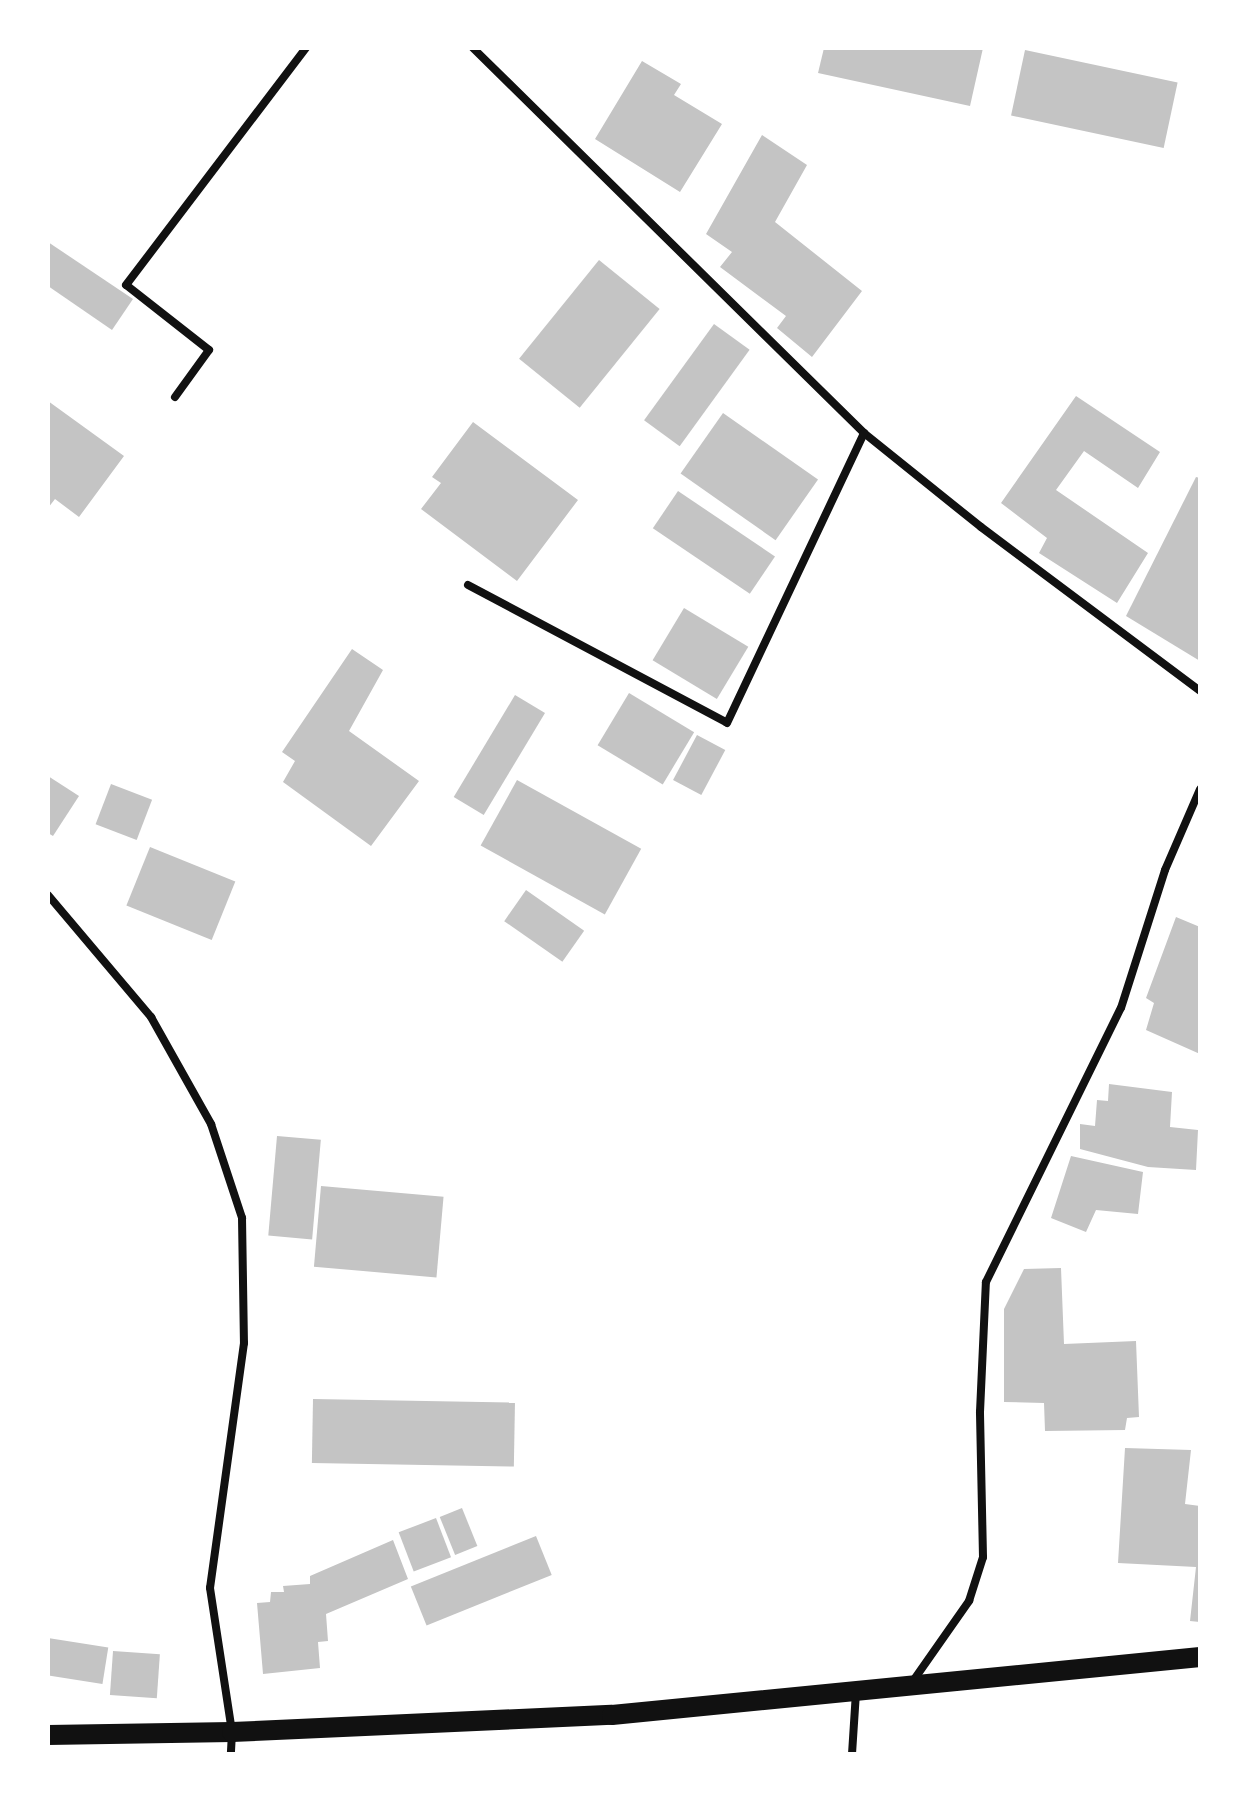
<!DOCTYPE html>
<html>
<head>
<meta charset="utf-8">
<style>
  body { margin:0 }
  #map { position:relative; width:1248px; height:1802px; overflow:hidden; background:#fff; font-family:Merriweather,serif }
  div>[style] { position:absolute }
  .building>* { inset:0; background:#c4c4c4; transform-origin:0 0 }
  .minor>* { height:8px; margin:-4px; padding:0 4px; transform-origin:4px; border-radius:4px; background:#111 }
  .primary>* { height:20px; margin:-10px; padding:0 10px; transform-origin:10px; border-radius:10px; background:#111 }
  span { translate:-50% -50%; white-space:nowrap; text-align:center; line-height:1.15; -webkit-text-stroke:7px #fff; paint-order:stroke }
  .frame { position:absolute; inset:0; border:50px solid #fff; pointer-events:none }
</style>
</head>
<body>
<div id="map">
  <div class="building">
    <div style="clip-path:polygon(824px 48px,983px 48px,970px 106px,818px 73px)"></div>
    <div style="left:1025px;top:50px;width:156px;height:67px;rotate:12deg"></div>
    <div style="clip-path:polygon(642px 61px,681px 84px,674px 95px,722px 124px,680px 192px,595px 139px)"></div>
    <div style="clip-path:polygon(762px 135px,807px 165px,775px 222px,862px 291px,812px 357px,777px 328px,786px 316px,720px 267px,732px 252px,706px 234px)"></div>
    <div style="clip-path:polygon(48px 242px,133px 299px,112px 330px,48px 286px)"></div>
    <div style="left:599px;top:260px;width:78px;height:127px;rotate:39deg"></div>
    <div style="left:714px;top:324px;width:44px;height:119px;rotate:36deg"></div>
    <div style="clip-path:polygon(1076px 396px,1160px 452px,1138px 488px,1084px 451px,1056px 490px,1148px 553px,1117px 603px,1039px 553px,1047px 538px,1001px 503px)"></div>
    <div style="clip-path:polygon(48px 401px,124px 456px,79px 517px,55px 499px,48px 508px)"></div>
    <div style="left:723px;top:413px;width:116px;height:74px;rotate:35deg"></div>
    <div style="clip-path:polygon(473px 422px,578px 500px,517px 581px,421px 509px,441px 483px,432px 477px)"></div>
    <div style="clip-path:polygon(1196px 477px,1200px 478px,1200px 661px,1126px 616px)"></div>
    <div style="left:678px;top:491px;width:117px;height:45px;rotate:34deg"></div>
    <div style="left:684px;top:608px;width:75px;height:61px;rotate:31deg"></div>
    <div style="clip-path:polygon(352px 649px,383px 670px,349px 731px,419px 781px,371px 846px,283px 782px,295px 761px,282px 752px)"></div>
    <div style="left:629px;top:693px;width:76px;height:61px;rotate:31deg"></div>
    <div style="left:515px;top:695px;width:35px;height:119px;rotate:31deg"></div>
    <div style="left:697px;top:735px;width:32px;height:51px;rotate:28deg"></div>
    <div style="clip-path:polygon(48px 776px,79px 796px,53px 836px,48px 833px)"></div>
    <div style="left:517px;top:780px;width:142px;height:75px;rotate:29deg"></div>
    <div style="left:111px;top:784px;width:44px;height:43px;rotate:21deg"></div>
    <div style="left:150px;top:847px;width:92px;height:63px;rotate:22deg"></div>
    <div style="left:526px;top:890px;width:71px;height:38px;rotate:35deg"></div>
    <div style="clip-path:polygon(1176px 917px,1200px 927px,1200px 1054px,1146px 1030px,1154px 1003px,1146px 998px)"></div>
    <div style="clip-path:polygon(1109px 1084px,1172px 1092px,1170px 1127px,1198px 1130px,1196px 1170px,1148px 1167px,1080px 1149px,1080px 1124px,1095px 1126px,1097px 1100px,1108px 1101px)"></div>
    <div style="left:277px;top:1136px;width:44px;height:100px;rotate:5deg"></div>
    <div style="clip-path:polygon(1071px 1156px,1143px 1172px,1138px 1214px,1096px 1210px,1086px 1232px,1051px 1218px)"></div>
    <div style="left:321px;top:1186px;width:123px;height:81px;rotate:5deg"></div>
    <div style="clip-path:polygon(1061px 1268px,1064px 1344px,1136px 1341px,1139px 1417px,1127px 1418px,1125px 1430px,1045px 1431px,1044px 1403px,1004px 1402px,1004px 1309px,1024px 1269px)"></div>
    <div style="left:313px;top:1399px;width:202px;height:64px;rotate:1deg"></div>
    <div style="clip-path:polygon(1125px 1448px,1191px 1450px,1185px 1504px,1200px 1506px,1200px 1622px,1190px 1621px,1196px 1567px,1118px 1563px)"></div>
    <div style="left:462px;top:1508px;width:41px;height:24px;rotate:68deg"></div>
    <div style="left:436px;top:1518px;width:42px;height:40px;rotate:69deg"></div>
    <div style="left:536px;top:1536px;width:42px;height:135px;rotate:68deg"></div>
    <div style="clip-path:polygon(393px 1540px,408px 1579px,326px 1614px,328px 1641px,318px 1642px,320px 1668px,263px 1674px,257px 1603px,270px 1602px,271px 1592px,284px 1592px,283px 1586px,310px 1584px,310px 1576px)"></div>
    <div style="left:48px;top:1638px;width:61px;height:37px;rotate:9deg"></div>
    <div style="left:113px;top:1651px;width:47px;height:44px;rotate:4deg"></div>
  </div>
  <div class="minor">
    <div style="left:473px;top:48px;width:549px;rotate:44.56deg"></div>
    <div style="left:864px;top:433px;width:150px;rotate:38.8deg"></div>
    <div style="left:981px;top:527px;width:274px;rotate:36.8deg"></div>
    <div style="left:175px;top:397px;width:58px;rotate:-54.1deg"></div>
    <div style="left:209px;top:350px;width:105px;rotate:-141.9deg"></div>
    <div style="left:126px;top:285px;width:298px;rotate:-52.8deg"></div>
    <div style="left:468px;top:585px;width:293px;rotate:28deg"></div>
    <div style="left:727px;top:723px;width:321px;rotate:-64.7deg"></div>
    <div style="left:48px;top:895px;width:160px;rotate:49.8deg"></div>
    <div style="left:151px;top:1017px;width:123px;rotate:60.7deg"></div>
    <div style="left:211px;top:1124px;width:99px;rotate:71.7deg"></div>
    <div style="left:242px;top:1218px;width:125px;rotate:89.1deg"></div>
    <div style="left:244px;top:1343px;width:247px;rotate:97.9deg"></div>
    <div style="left:210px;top:1588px;width:146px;rotate:81.3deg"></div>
    <div style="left:232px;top:1732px;width:22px;rotate:93deg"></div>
    <div style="left:913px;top:1681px;width:98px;rotate:-55deg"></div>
    <div style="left:969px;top:1601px;width:46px;rotate:-72.3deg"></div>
    <div style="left:983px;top:1557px;width:145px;rotate:-91.2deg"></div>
    <div style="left:980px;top:1412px;width:130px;rotate:-87.4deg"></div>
    <div style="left:986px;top:1282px;width:305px;rotate:-63.8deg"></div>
    <div style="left:1121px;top:1008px;width:145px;rotate:-72.3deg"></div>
    <div style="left:1165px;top:870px;width:88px;rotate:-66.6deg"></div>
    <div style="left:852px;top:1754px;width:62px;rotate:-86.3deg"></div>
  </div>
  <div class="primary">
    <div style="left:48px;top:1735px;width:184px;rotate:-0.9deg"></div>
    <div style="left:232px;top:1732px;width:380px;rotate:-2.6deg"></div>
    <div style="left:612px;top:1715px;width:591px;rotate:-5.63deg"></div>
  </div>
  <div class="frame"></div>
</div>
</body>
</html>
